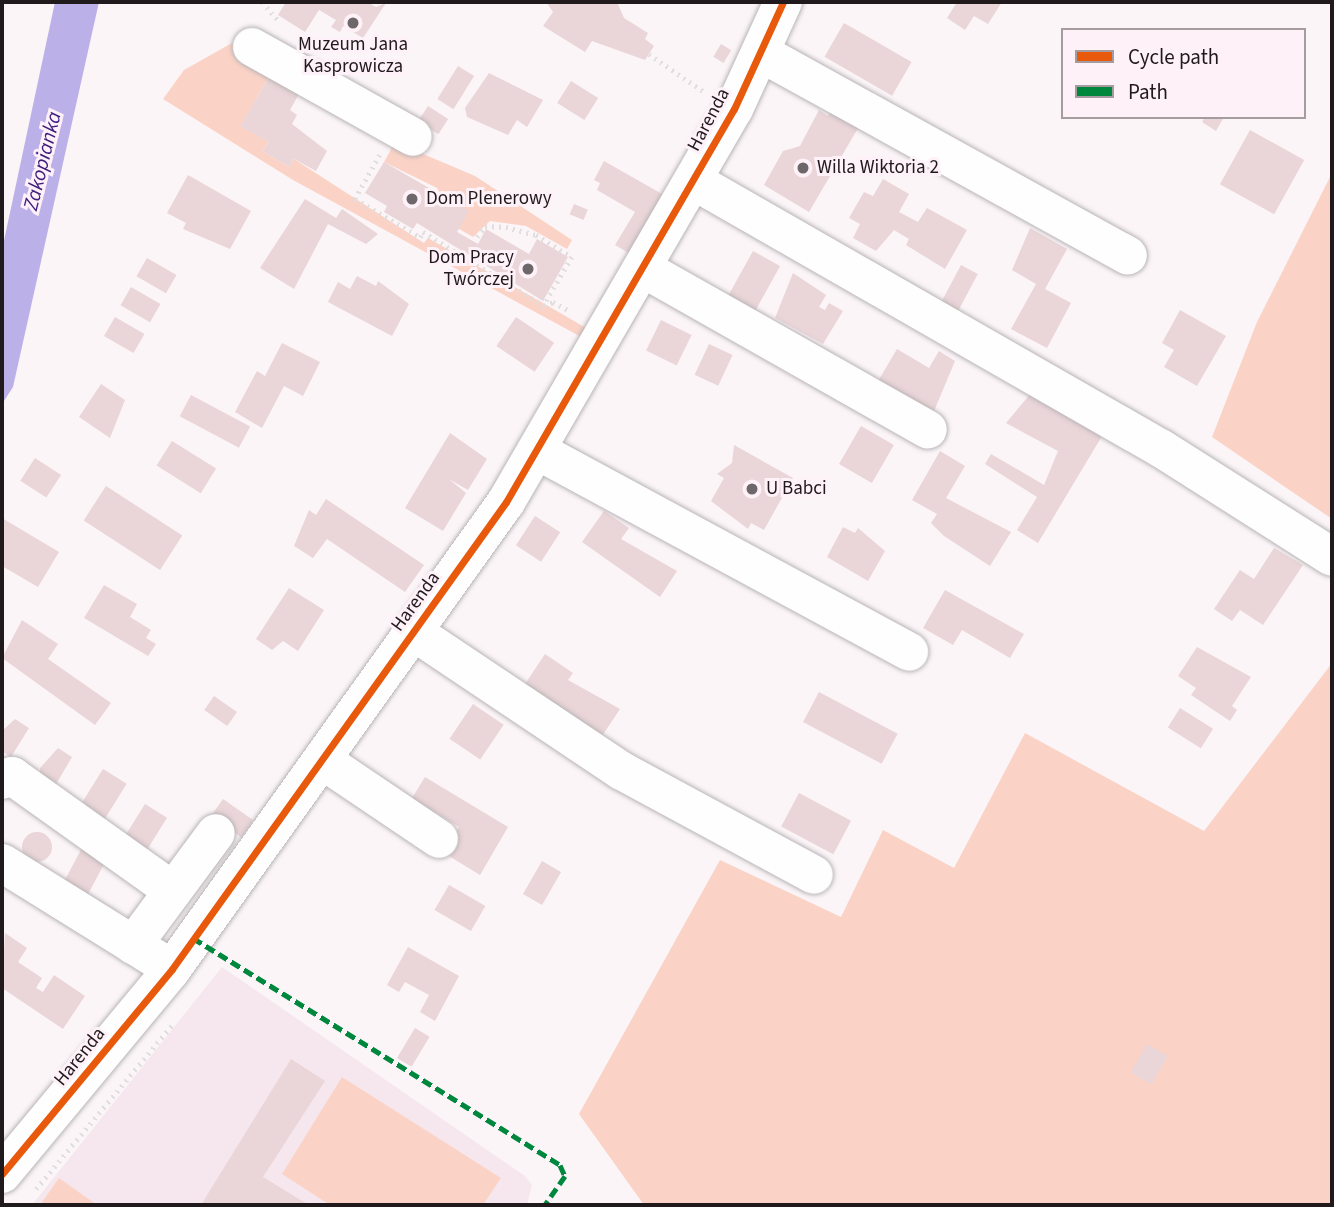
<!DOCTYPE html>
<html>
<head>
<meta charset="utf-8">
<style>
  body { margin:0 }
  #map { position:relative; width:1334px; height:1207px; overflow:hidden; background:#fbf5f8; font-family:"Source Sans 3",sans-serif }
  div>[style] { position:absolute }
  .built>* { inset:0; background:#f6e7ee }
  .green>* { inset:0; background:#fbd3c6 }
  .water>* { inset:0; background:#bcb0e9 }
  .building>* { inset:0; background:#ead5d8; transform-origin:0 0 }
  .round { border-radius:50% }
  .path>* { height:4.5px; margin-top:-2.25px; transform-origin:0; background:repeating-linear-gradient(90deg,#e1dedf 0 2px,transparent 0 7px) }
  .roads { filter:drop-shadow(0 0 2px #b9b4b6) drop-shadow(0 0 2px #b9b4b6) }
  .minor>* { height:38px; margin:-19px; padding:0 19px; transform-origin:19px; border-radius:19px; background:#fefefe }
  .quiet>* { height:5px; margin-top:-2.5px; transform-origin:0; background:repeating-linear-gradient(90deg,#00873e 0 10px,transparent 0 15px) }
  .cycleway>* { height:7px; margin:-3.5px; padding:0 3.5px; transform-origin:3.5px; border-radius:3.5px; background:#e8590c }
  .dots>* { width:19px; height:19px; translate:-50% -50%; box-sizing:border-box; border:4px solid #fef2f8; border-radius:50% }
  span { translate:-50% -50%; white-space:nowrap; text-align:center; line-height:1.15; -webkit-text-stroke:6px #fef2f8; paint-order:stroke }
  .poi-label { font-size:19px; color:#201a1d }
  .left { translate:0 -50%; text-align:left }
  .right { translate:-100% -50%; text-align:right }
  .street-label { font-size:19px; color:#201a1d }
  .water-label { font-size:21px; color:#3d1e7c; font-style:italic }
  .frame { position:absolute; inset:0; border:4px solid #201a1d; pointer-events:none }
  .legend { position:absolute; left:1061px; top:28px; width:245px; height:91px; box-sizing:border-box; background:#fef2f8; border:2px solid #a59ca0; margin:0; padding:9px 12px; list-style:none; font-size:21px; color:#201a1d }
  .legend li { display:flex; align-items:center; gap:14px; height:35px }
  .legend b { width:35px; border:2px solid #a59ca0 }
</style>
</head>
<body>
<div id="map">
  <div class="built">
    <div style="clip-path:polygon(222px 967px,525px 1176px,532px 1185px,527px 1205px,32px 1205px)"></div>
  </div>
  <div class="green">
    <div style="clip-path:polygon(232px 43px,275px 67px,241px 125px,269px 142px,263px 151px,289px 167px,294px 159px,424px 243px,428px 238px,550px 307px,586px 328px,583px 338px,293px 180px,163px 99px,184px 70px)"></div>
    <div style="clip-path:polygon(395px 142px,475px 176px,572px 240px,567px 249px,526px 226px,490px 221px,473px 237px,459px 229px,437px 188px,384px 162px)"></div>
    <div style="clip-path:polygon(1332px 173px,1332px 519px,1212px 437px,1257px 322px)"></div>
    <div style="clip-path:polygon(1332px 663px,1332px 1205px,644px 1205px,579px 1114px,720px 860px,841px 917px,883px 830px,954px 868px,1025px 733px,1204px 831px)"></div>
    <div style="clip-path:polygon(342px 1077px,501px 1178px,483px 1205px,330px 1205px,282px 1174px)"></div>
    <div style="clip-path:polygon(59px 1178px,97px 1205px,40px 1205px)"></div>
  </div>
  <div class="water">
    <div style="clip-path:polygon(55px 2px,99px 2px,13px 387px,2px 404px,2px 250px)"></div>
  </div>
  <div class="building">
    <div style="clip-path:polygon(286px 2px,367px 2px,376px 7px,386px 3px,363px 38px,343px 26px,340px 32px,331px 27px,336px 20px,319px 10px,305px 32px,278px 15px)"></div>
    <div style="clip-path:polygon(546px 2px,617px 2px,624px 18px,648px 33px,645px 39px,654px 46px,645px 60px,592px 41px,585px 52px,543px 26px,553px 12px)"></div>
    <div style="clip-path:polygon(957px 2px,1002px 2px,988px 24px,974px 16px,965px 30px,947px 18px)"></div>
    <div style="left:844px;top:23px;width:78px;height:39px;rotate:30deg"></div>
    <div style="left:721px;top:44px;width:12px;height:15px;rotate:31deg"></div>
    <div style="left:458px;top:66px;width:19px;height:39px;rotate:32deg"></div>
    <div style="clip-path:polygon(489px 73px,543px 100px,527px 127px,517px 120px,508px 135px,467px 117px,465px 108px)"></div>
    <div style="clip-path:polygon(271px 74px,300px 92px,290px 110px,297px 115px,292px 124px,327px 151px,316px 171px,294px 159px,289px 167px,263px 151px,269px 142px,240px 126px)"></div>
    <div style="left:571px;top:81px;width:32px;height:26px;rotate:32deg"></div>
    <div style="left:428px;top:106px;width:24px;height:18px;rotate:33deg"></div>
    <div style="clip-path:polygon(833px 107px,861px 123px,809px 212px,764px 185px,783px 151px,800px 146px,819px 110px,828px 116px)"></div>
    <div style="clip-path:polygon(1205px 117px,1224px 117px,1216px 131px,1202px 122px)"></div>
    <div style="left:1250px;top:130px;width:62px;height:62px;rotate:29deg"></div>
    <div style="clip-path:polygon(604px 161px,669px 198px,632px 255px,615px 245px,635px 212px,597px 190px,600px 183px,594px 180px)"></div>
    <div style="clip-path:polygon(384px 162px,469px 211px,457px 232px,478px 244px,486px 229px,529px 254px,537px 239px,568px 257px,543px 301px,417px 223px,413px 229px,384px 212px,387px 206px,365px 193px)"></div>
    <div style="clip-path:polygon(188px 175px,251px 211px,230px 249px,183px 229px,186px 223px,167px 213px)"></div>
    <div style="clip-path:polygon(883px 179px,909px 194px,899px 212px,918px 222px,927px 208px,967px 230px,945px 269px,906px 245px,909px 239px,894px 230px,876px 251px,853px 238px,860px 224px,849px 218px,864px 192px,873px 196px)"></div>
    <div style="clip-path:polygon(305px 199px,336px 218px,342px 209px,378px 234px,366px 244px,328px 224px,294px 289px,260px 268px)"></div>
    <div style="left:574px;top:204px;width:15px;height:11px;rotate:23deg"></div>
    <div style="clip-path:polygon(1030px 228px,1067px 249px,1045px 289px,1071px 303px,1047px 348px,1011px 329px,1036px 284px,1012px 270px)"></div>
    <div style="left:753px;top:251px;width:31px;height:54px;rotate:29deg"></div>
    <div style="left:147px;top:258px;width:34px;height:21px;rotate:30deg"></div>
    <div style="left:961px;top:265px;width:19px;height:43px;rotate:28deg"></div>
    <div style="clip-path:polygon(793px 273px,826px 295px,819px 307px,825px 310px,829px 303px,843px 311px,823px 344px,775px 318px)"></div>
    <div style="clip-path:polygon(357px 276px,376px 286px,378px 281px,409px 304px,392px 336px,328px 302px,338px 282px,350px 289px)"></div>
    <div style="left:131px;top:287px;width:34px;height:21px;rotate:30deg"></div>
    <div style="clip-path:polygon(1180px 310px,1226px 336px,1197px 386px,1164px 367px,1174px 350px,1162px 343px)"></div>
    <div style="left:115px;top:317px;width:34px;height:22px;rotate:30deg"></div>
    <div style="left:516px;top:317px;width:46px;height:35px;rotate:34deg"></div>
    <div style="left:661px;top:320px;width:34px;height:34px;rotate:26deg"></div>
    <div style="clip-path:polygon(282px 343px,320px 362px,303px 396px,284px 386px,262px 428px,235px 412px,257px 371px,265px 376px)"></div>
    <div style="left:709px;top:344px;width:26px;height:34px;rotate:25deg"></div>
    <div style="clip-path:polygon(897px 349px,929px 368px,939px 351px,955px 361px,932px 416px,877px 383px)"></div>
    <div style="clip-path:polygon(101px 384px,125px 400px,110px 438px,79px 417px)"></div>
    <div style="clip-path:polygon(1032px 392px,1105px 431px,1038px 543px,1017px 530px,1037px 497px,985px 464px,991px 454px,1044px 485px,1058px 451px,1006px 423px)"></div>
    <div style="left:191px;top:395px;width:67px;height:24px;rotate:28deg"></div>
    <div style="left:861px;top:426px;width:38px;height:44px;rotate:30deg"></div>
    <div style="clip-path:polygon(450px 433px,487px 459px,468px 490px,449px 479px,466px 493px,443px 531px,405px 508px)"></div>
    <div style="left:172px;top:441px;width:52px;height:29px;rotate:32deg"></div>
    <div style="clip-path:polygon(734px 445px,793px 478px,764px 530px,751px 523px,748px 529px,711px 501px,724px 478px,717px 474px,732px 463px)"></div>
    <div style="clip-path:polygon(940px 451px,965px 466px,946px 498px,1011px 532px,990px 566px,944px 536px,931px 523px,937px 514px,912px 500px)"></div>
    <div style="left:35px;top:458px;width:31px;height:27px;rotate:33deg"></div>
    <div style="left:106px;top:486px;width:91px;height:41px;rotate:33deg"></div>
    <div style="clip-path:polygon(326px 499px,424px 565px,405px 592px,327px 539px,313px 558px,294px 546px,309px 510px,316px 515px)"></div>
    <div style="clip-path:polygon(604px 511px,629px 528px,621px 539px,677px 571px,660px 597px,582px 542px)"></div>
    <div style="left:535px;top:516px;width:30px;height:35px;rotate:33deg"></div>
    <div style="clip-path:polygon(2px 518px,59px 552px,38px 587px,2px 566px)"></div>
    <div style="clip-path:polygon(843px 527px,855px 533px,858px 528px,885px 551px,868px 581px,827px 557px)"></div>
    <div style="clip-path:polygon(1274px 548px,1303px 565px,1263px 625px,1240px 610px,1232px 621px,1214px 609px,1240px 570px,1254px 579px)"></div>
    <div style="clip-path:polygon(104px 585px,137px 604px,130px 617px,151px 630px,146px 638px,156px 644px,148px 656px,84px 618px)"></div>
    <div style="clip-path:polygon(289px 588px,324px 610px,298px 651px,283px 641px,272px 650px,256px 639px)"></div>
    <div style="clip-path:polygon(945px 590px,1024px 634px,1010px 658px,962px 630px,953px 645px,923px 628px)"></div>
    <div style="clip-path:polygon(22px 620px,58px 644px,48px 659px,111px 703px,95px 725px,2px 658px)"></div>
    <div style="clip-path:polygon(1197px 647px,1251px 677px,1232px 706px,1237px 710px,1230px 721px,1191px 695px,1196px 688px,1178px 676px)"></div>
    <div style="clip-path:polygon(545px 654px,573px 673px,568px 680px,620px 709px,602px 736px,525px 684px)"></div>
    <div style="left:819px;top:692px;width:89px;height:34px;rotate:28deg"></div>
    <div style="left:214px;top:696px;width:28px;height:17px;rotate:35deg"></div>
    <div style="left:473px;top:704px;width:37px;height:42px;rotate:34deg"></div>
    <div style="left:1180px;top:708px;width:39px;height:23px;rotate:32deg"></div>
    <div style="clip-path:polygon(15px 719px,29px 728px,11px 757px,2px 751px,2px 731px)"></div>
    <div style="clip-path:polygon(58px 748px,72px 757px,55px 786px,40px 778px,40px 768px)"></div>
    <div style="left:103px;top:769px;width:28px;height:51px;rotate:32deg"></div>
    <div style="clip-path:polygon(425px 777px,508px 827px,480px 875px,444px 853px,459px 827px,435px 812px,429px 822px,406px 808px)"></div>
    <div style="left:799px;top:793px;width:59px;height:38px;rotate:28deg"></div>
    <div style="left:223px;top:799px;width:37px;height:21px;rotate:35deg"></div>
    <div style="left:145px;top:804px;width:26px;height:46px;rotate:32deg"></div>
    <div class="round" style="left:22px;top:832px;width:30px;height:30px"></div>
    <div style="left:83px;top:846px;width:27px;height:47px;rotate:28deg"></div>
    <div style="left:542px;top:861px;width:22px;height:38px;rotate:30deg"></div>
    <div style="left:449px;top:885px;width:42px;height:29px;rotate:30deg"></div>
    <div style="clip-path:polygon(5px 933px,27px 948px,18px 962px,42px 978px,36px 988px,43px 992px,54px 975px,85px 996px,63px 1029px,2px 988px)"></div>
    <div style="clip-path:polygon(408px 947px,459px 976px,435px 1021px,420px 1012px,429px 995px,405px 982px,399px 992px,387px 985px)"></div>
    <div style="left:415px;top:1028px;width:17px;height:35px;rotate:31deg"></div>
    <div style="left:1147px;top:1044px;width:24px;height:33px;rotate:30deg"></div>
    <div style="clip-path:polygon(291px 1059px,325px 1081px,263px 1177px,309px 1205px,201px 1205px)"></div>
  </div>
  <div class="path">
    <div style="left:262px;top:2px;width:25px;rotate:48deg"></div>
    <div style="left:649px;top:54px;width:69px;rotate:34.4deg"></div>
    <div style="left:380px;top:155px;width:51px;rotate:119.6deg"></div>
    <div style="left:355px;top:199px;width:75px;rotate:30.3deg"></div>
    <div style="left:420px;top:237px;width:6px;rotate:-59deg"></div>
    <div style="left:423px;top:232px;width:142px;rotate:31.4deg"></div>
    <div style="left:544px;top:306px;width:10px;rotate:-24deg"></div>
    <div style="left:553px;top:302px;width:19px;rotate:28deg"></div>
    <div style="left:477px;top:237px;width:14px;rotate:-54deg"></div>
    <div style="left:485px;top:226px;width:21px;rotate:3deg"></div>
    <div style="left:506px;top:227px;width:31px;rotate:15deg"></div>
    <div style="left:536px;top:235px;width:42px;rotate:31.4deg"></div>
    <div style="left:572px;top:257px;width:56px;rotate:120.3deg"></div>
    <div style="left:36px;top:1189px;width:216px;rotate:-50.3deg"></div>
  </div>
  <div class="roads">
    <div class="minor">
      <div style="left:252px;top:47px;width:184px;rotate:29.2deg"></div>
      <div style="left:761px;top:53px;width:419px;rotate:28.9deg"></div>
      <div style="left:694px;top:181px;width:539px;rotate:29.8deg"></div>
      <div style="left:1162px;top:449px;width:201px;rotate:32.4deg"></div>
      <div style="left:644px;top:269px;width:326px;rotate:29.5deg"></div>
      <div style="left:538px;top:451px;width:422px;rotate:28.4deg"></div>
      <div style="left:414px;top:632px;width:250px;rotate:33.8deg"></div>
      <div style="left:622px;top:771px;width:218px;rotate:28.4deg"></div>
      <div style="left:322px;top:760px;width:141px;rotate:34deg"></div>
      <div style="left:2px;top:780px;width:11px;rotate:-22deg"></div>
      <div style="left:12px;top:776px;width:196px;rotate:35.5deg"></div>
      <div style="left:2px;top:863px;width:200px;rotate:31.9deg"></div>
      <div style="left:133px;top:945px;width:139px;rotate:-53.5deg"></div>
      <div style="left:2px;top:1174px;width:266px;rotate:-50.3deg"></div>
      <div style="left:172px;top:969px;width:574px;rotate:-54.43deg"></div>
      <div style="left:506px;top:502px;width:454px;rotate:-59.9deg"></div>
      <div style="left:734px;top:109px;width:118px;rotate:-65.4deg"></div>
    </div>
  </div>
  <div class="quiet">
    <div style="left:193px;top:938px;width:432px;rotate:31.7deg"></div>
    <div style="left:560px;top:1165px;width:12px;rotate:66deg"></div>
    <div style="left:565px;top:1176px;width:35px;rotate:125deg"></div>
  </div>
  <div class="cycleway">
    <div style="left:2px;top:1174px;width:266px;rotate:-50.3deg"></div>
    <div style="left:172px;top:969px;width:574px;rotate:-54.43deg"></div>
    <div style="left:506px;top:502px;width:454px;rotate:-59.9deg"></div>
    <div style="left:734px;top:109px;width:118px;rotate:-65.4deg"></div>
  </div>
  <div class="dots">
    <div style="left:353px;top:23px;background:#6d676a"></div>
    <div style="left:803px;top:168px;background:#6d676a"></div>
    <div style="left:412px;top:199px;background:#6d676a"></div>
    <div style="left:528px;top:269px;background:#6d676a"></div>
    <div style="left:752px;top:489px;background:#6d676a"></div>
  </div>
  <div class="poi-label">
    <span style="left:353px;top:56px">Muzeum Jana<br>Kasprowicza</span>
    <span class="left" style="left:817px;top:168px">Willa Wiktoria 2</span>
    <span class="left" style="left:426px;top:199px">Dom Plenerowy</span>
    <span class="right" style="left:514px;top:269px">Dom Pracy<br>Twórczej</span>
    <span class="left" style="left:766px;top:489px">U Babci</span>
  </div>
  <div class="street-label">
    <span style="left:709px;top:120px;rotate:-62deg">Harenda</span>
    <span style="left:416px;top:602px;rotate:-54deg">Harenda</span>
    <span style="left:80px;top:1057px;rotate:-51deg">Harenda</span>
  </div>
  <div class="water-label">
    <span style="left:42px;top:161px;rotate:-76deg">Zakopianka</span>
  </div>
  <div class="frame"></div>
  <ul class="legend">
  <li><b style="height:9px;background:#e8590c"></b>Cycle path</li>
  <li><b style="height:9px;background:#00873e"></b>Path</li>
  </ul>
</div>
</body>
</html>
